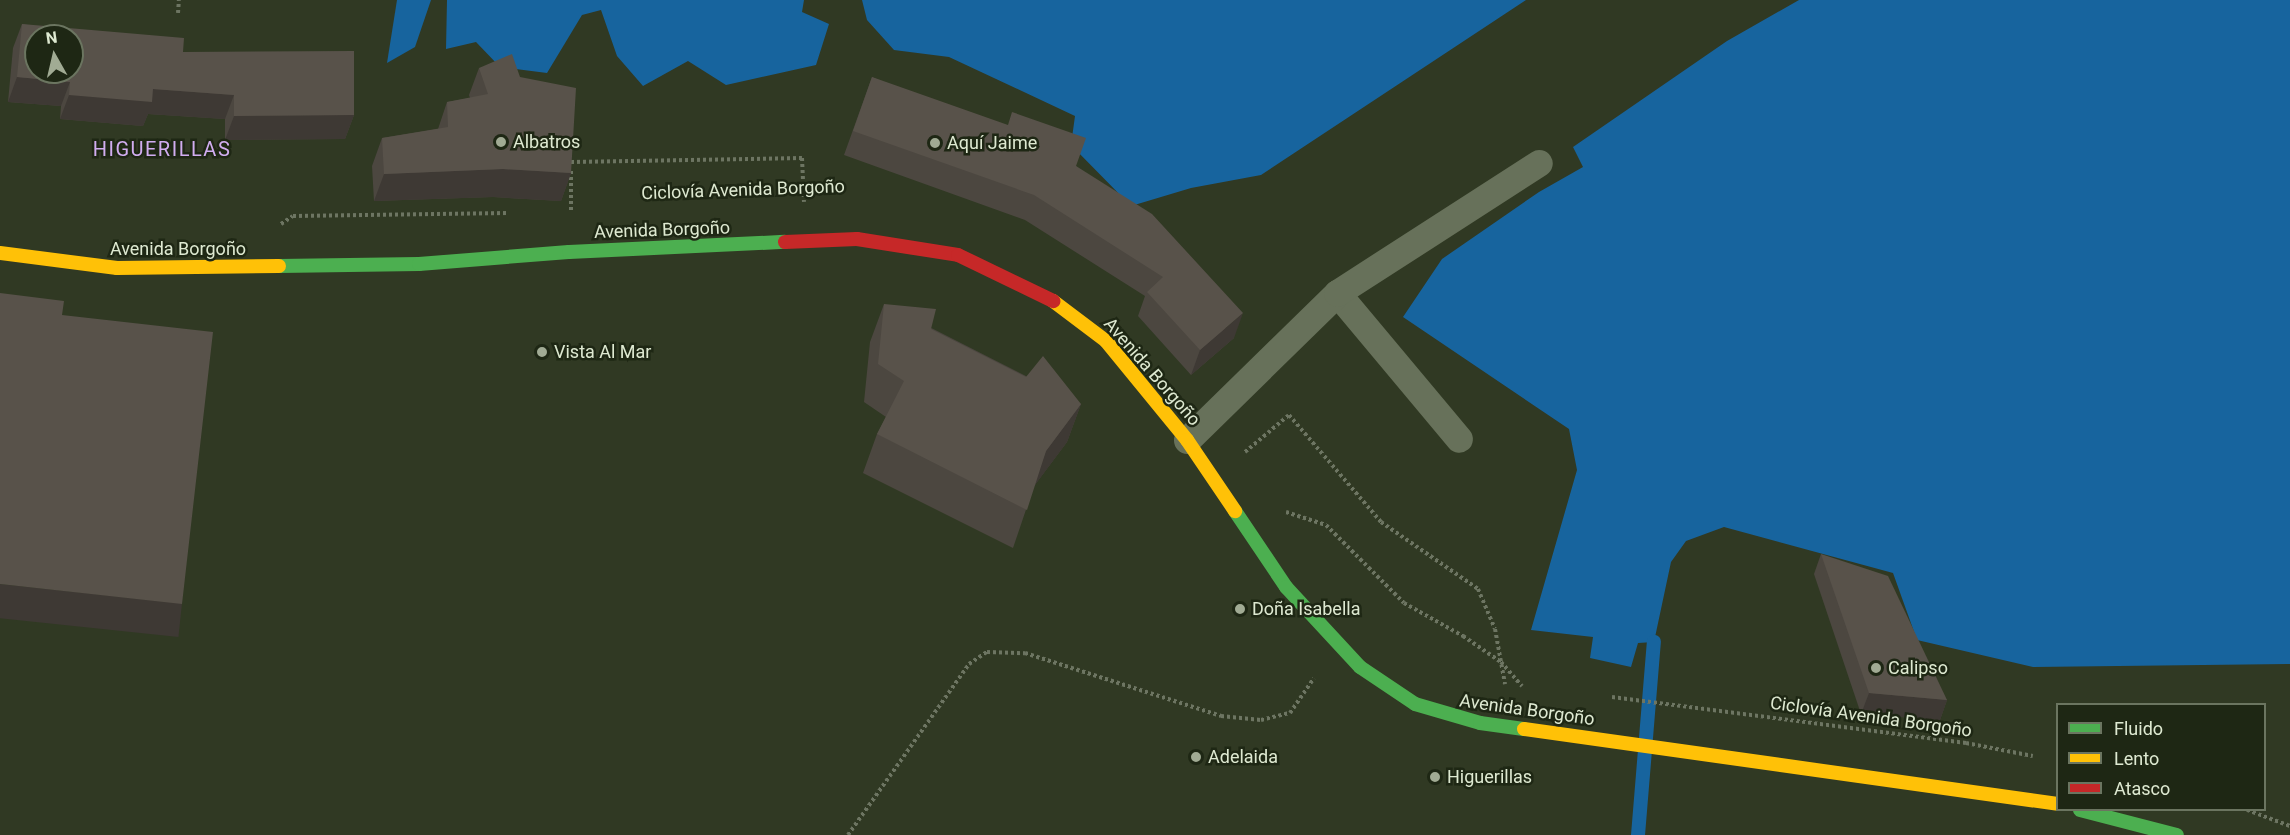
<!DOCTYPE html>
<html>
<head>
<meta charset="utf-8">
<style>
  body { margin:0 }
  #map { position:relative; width:2290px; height:835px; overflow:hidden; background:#303923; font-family:Roboto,sans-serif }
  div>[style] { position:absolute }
  .water>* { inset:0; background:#17649e }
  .stream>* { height:14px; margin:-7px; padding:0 7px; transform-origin:7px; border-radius:7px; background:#17649e }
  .path>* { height:4px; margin-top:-2px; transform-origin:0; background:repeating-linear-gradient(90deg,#6d7562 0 3px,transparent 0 6px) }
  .lane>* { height:27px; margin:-13.5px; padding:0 13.5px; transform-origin:13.5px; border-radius:13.5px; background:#67715a }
  .fast>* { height:14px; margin:-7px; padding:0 7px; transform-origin:7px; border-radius:7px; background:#4caf50 }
  .slow>* { height:14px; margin:-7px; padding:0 7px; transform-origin:7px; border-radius:7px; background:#ffc107 }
  .jam>* { height:14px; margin:-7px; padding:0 7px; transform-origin:7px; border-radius:7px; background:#c62828 }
  .wall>* { inset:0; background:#4c4740 }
  .shaded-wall>* { inset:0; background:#3e3934; transform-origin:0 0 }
  .building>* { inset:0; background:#58524a }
  .dots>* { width:16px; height:16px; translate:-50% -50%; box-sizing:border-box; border:3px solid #1e2714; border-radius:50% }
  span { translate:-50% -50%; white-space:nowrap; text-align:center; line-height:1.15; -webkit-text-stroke:5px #1e2714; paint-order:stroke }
  .poi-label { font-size:18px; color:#dee9d1 }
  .left { translate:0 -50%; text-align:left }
  .street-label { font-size:18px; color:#dee9d1 }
  .neighbourhood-label { font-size:20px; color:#d1adf0; letter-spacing:1.5px }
  .legend { position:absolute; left:2056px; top:703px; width:210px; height:108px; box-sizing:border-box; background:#1e2714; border:2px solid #6b7560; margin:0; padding:8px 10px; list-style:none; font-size:18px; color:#dee9d1 }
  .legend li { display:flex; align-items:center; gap:12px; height:30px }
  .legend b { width:30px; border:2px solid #6b7560 }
  .north { position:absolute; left:24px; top:24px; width:60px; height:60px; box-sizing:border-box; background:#1e2714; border:2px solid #6b7560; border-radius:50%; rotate:352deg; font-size:16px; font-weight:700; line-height:24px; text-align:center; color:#dee9d1 }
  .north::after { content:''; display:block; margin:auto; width:21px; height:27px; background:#a1ab94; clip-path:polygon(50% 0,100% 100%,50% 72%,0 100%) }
</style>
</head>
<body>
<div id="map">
  <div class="water">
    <div style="clip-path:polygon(397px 0,431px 0,415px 47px,387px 63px)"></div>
    <div style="clip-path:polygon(447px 0,804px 0,802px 12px,829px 24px,816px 65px,726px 85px,688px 61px,643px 86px,617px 56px,601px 10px,582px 15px,547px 73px,500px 67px,476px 42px,446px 49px)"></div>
    <div style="clip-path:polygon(862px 0,1526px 0,1261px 175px,1191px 188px,1131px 206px,1071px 145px,1075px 116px,949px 57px,894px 50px,867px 20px)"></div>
    <div style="clip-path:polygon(1799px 0,2290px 0,2290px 664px,2033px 667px,1917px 640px,1893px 573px,1724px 527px,1686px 541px,1671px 562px,1654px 642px,1638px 643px,1631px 667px,1590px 658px,1593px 637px,1531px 630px,1577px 470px,1569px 429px,1403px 317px,1442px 259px,1539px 192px,1583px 167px,1573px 147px,1727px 41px)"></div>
  </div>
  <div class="stream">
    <div style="left:1638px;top:835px;width:194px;rotate:-85.3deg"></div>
  </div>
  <div class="path">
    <div style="left:178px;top:13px;width:13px;rotate:-86deg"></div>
    <div style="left:571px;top:162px;width:231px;rotate:-1deg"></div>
    <div style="left:802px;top:158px;width:44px;rotate:87.4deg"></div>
    <div style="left:571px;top:210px;width:40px;rotate:-90deg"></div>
    <div style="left:281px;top:224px;width:14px;rotate:-34deg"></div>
    <div style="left:293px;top:216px;width:215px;rotate:-0.8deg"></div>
    <div style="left:1245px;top:452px;width:57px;rotate:-40.1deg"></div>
    <div style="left:1289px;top:415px;width:141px;rotate:49.3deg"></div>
    <div style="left:1381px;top:522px;width:118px;rotate:34.6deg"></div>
    <div style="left:1478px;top:589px;width:43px;rotate:67deg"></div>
    <div style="left:1495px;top:629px;width:56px;rotate:79.7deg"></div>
    <div style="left:1286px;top:512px;width:42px;rotate:18deg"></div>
    <div style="left:1326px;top:525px;width:110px;rotate:45deg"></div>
    <div style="left:1404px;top:603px;width:68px;rotate:29.2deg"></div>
    <div style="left:1463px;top:636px;width:46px;rotate:34.4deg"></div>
    <div style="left:1501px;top:662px;width:32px;rotate:49deg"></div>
    <div style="left:1612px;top:697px;width:357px;rotate:7.4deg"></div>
    <div style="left:1966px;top:743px;width:68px;rotate:11deg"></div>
    <div style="left:2247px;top:810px;width:46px;rotate:20.4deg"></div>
    <div style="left:848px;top:835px;width:209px;rotate:-54.7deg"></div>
    <div style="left:969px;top:664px;width:22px;rotate:-34deg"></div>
    <div style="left:987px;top:652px;width:38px;rotate:2deg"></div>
    <div style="left:1025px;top:653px;width:206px;rotate:17.8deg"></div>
    <div style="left:1221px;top:716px;width:40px;rotate:5.7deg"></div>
    <div style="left:1261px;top:720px;width:30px;rotate:-14deg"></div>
    <div style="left:1290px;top:713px;width:42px;rotate:-55.6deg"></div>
  </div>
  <div class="lane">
    <div style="left:1337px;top:293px;width:190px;rotate:50.1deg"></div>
    <div style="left:1187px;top:440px;width:210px;rotate:-44.4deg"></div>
    <div style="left:1337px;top:293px;width:240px;rotate:-32.8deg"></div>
  </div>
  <div class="fast">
    <div style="left:279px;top:266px;width:140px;rotate:-0.8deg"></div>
    <div style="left:419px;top:264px;width:150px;rotate:-4.6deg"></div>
    <div style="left:569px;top:252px;width:216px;rotate:-2.7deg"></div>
    <div style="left:1235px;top:511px;width:92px;rotate:56.1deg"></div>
    <div style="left:1286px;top:587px;width:109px;rotate:47.2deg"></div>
    <div style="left:1360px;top:667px;width:66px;rotate:33.9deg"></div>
    <div style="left:1415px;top:704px;width:68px;rotate:16.3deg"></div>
    <div style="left:1480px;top:723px;width:44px;rotate:7.8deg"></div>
    <div style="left:2080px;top:810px;width:100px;rotate:14.5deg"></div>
  </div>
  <div class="slow">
    <div style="left:0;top:253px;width:118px;rotate:7.3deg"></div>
    <div style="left:117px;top:268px;width:162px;rotate:-0.7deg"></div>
    <div style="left:1053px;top:301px;width:66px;rotate:37deg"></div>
    <div style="left:1106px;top:341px;width:128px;rotate:50.7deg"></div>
    <div style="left:1187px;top:440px;width:86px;rotate:55.9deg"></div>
    <div style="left:1524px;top:729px;width:539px;rotate:7.99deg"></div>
  </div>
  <div class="jam">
    <div style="left:785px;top:242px;width:72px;rotate:-2.4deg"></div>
    <div style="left:857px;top:239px;width:102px;rotate:9deg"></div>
    <div style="left:958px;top:255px;width:106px;rotate:25.8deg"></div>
  </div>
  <div class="wall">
    <div style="clip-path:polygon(22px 24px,183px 52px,354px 115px,345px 139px,225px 140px,225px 119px,148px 114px,143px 126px,60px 119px,61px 106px,8px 102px,13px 48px)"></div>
    <div style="clip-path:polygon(479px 68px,520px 77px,571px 173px,561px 201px,493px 197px,374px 201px,372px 166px,382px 138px,438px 129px,447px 102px,470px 98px,469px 95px)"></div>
    <div style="clip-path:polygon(872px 77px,1076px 166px,1234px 338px,1191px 375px,1138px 316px,1145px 296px,1025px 220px,844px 155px)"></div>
    <div style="clip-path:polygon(884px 304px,1081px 404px,1067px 442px,1034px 486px,1013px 548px,863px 473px,877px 434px,886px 417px,864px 402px,870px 342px)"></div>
    <div style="clip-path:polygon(1821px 554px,1947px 700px,1940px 720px,1861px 714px,1814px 574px)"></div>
  </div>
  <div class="shaded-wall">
    <div style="clip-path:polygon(17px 77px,70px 82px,61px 106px,8px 102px)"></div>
    <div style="clip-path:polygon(153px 89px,234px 95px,225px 119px,148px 114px,143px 126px,60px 119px,69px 95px)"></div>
    <div style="clip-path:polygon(354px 115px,345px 139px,225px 140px,234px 116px)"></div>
    <div style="clip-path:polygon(503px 169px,571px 173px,561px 201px,493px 197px,374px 201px,384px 174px)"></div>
    <div style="clip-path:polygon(1243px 313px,1234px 338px,1191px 375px,1200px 350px)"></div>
    <div style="clip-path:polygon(1081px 404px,1067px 442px,1032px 489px,1046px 451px)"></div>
    <div style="left:0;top:584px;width:183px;height:34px;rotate:6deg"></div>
    <div style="clip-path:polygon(1869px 693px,1947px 700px,1940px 720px,1861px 714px)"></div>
  </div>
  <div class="building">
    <div style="clip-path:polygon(evenodd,22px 24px,184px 38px,183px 52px,354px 51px,354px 115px,234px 116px,234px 95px,153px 89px,152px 102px,69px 95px,70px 82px,17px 77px,22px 24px,36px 36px,72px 36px,72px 72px,36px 72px,36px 36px)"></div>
    <div style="clip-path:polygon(512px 54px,520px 77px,576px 88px,571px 173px,503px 169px,384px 174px,382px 138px,448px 127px,447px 102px,488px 94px,479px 68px)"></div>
    <div style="clip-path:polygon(872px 77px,1008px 125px,1012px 112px,1086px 138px,1076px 166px,1152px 214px,1243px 313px,1200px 350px,1147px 292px,1163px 277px,1034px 195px,853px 131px)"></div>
    <div style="clip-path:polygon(0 293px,64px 301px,62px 315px,213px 332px,182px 604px,0 584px)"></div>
    <div style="clip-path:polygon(884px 304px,936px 309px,931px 329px,1026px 377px,1043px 356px,1081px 404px,1046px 451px,1027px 510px,877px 434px,904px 381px,878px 364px)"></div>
    <div style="clip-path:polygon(1821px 554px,1888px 576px,1947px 700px,1869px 693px)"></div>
  </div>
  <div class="dots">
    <div style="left:501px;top:142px;background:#a1ab94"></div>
    <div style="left:935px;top:143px;background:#a1ab94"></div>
    <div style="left:542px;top:352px;background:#a1ab94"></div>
    <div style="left:1240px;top:609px;background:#a1ab94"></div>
    <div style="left:1876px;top:668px;background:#a1ab94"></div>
    <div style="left:1196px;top:757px;background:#a1ab94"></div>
    <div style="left:1435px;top:777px;background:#a1ab94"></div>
  </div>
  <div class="poi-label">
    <span class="left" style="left:513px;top:142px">Albatros</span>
    <span class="left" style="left:947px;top:143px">Aquí Jaime</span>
    <span class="left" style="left:554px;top:352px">Vista Al Mar</span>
    <span class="left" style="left:1252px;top:609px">Doña Isabella</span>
    <span class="left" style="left:1888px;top:668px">Calipso</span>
    <span class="left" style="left:1208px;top:757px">Adelaida</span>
    <span class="left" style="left:1447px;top:777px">Higuerillas</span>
  </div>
  <div class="street-label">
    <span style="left:743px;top:190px;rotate:-2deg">Ciclovía Avenida Borgoño</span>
    <span style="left:662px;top:230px;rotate:-2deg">Avenida Borgoño</span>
    <span style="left:178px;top:249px">Avenida Borgoño</span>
    <span style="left:1152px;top:372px;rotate:49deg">Avenida Borgoño</span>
    <span style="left:1527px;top:710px;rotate:8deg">Avenida Borgoño</span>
    <span style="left:1871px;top:717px;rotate:8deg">Ciclovía Avenida Borgoño</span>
  </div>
  <div class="neighbourhood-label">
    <span style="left:162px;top:149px">HIGUERILLAS</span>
  </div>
  <ul class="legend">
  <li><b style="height:8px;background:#4caf50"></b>Fluido</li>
  <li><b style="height:8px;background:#ffc107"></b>Lento</li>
  <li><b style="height:8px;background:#c62828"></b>Atasco</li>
  </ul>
  <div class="north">N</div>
</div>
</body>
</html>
